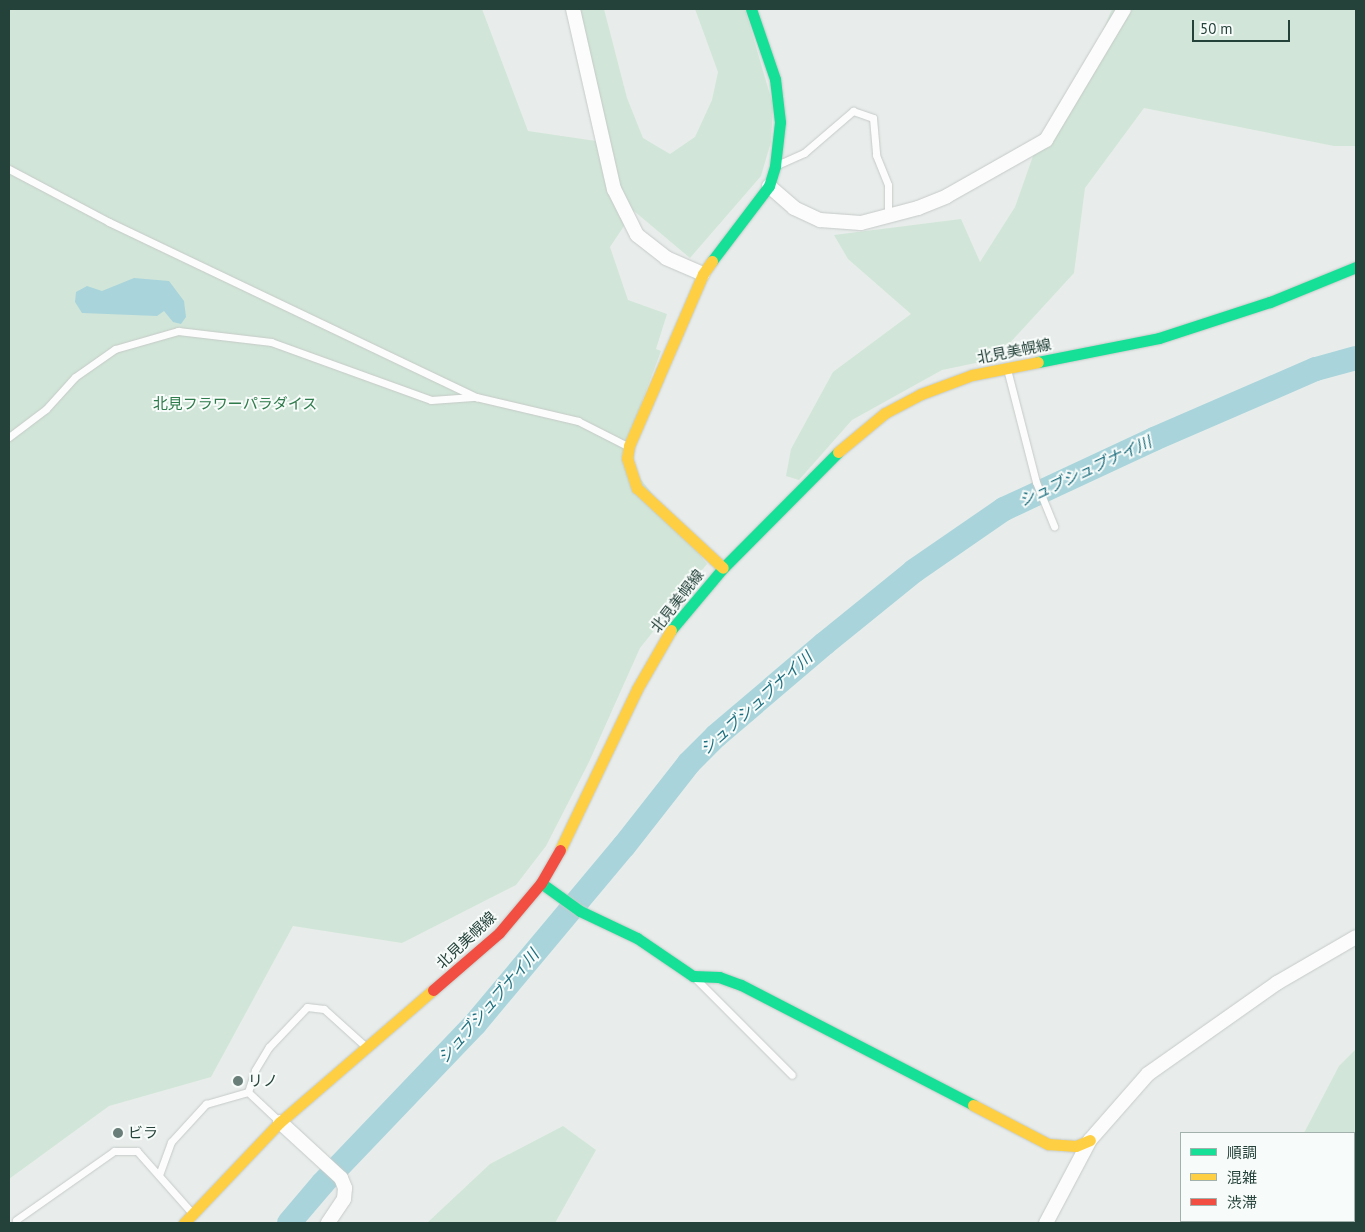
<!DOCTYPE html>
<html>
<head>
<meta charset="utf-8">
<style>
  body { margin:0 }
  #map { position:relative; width:1365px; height:1232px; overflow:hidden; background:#e8edeb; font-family:"PT Sans","Noto Sans JP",sans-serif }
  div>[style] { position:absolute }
  .green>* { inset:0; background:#d1e6d8 }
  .water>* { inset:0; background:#a9d4db }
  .river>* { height:24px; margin:-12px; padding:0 12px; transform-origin:12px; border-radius:12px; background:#a9d4db }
  .roads { filter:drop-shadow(0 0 1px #c5cac8) drop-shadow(0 0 1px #c5cac8) }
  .lane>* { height:7px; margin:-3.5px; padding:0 3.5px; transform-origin:3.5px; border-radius:3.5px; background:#fcfcfc }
  .street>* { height:14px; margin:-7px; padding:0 7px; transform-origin:7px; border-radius:7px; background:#fcfcfc }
  .fast>* { height:11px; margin:-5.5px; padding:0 5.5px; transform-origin:5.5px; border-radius:5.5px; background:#16e098 }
  .slow>* { height:11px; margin:-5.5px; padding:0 5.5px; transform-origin:5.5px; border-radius:5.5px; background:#ffcf43 }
  .jam>* { height:11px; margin:-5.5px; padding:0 5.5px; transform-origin:5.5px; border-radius:5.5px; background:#f24e42 }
  .dots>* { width:14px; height:14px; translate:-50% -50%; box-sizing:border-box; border:2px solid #f7fbf9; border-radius:50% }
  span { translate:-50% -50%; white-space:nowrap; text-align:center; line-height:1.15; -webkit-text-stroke:4px #f7fbf9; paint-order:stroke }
  .street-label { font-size:15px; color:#24423a }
  .park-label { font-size:15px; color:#2d7a4b }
  .poi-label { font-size:15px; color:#24423a }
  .left { translate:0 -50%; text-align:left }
  .water-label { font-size:16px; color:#1c6f80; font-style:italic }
  .frame { position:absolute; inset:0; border:10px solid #24423a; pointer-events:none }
  .legend { position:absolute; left:1180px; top:1132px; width:175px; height:90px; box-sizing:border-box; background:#f7fbf9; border:1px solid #a3b1ad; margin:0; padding:6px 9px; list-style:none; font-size:15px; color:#24423a }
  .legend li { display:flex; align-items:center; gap:10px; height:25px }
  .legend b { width:25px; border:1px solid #a3b1ad }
  .scale { position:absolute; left:1192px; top:20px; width:98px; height:22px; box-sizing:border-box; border:2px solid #24423a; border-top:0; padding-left:6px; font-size:15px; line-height:18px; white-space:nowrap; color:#24423a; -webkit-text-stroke:4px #f7fbf9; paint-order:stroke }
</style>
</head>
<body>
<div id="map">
  <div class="green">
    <div style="clip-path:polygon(9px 9px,482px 9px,528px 131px,596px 141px,577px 9px,604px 9px,627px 98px,643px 138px,670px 154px,695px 137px,712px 100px,718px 72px,695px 9px,745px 9px,773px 105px,771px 142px,761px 176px,690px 258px,634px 211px,610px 247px,628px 300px,667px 314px,656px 349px,661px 351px,622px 455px,707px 564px,640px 648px,589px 762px,546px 846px,516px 885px,402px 943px,293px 926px,211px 1077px,109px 1106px,9px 1179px)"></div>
    <div style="clip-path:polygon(1112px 9px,1356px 9px,1356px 146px,1334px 146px,1144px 108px,1085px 188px,1074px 273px,995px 359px,942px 370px,852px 420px,799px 480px,786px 476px,791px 449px,833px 372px,911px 314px,848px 259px,834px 235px,961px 219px,980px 262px,1015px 207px,1033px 156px,1075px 97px)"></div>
    <div style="clip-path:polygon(1356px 1049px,1356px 1223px,1257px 1223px,1354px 1221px,1354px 1133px,1304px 1133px,1339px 1066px)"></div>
    <div style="clip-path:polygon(563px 1126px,596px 1150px,555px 1223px,427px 1223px,490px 1164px)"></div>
  </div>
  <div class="water">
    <div style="clip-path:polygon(134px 278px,169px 281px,184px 301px,186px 317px,181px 324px,173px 322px,164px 311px,157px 316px,82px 313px,75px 302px,76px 292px,87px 286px,102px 291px)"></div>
  </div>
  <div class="river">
    <div style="left:289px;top:1223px;width:52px;rotate:-49.6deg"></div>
    <div style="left:323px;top:1183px;width:220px;rotate:-46.3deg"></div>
    <div style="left:475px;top:1024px;width:232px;rotate:-50.1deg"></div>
    <div style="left:624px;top:846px;width:105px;rotate:-51.9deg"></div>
    <div style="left:689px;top:763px;width:38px;rotate:-45deg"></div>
    <div style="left:716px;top:736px;width:142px;rotate:-40.4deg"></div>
    <div style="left:824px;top:644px;width:116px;rotate:-39deg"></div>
    <div style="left:914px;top:571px;width:109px;rotate:-34.6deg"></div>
    <div style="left:1004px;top:509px;width:166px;rotate:-25deg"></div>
    <div style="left:1154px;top:439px;width:176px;rotate:-23.4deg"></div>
    <div style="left:1316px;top:369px;width:41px;rotate:-15.4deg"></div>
  </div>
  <div class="roads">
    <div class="lane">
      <div style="left:777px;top:165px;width:30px;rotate:-24deg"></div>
      <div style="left:804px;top:153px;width:65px;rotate:-40.6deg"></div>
      <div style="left:853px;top:111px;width:21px;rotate:19deg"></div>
      <div style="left:873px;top:118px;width:37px;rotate:85deg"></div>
      <div style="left:876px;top:155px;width:32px;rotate:68deg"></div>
      <div style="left:888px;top:185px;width:31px;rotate:90deg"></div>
      <div style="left:9px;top:169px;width:113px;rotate:27.9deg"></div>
      <div style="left:109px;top:222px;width:407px;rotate:25.5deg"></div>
      <div style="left:476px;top:397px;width:105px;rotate:13.2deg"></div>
      <div style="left:578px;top:421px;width:55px;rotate:27deg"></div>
      <div style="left:1007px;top:369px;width:117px;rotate:75.6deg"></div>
      <div style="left:1036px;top:482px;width:48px;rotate:67.8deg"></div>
      <div style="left:9px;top:437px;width:46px;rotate:-37.1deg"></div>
      <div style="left:46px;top:409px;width:43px;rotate:-47.8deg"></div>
      <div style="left:75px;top:377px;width:49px;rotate:-35deg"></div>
      <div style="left:115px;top:349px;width:66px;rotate:-15.9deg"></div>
      <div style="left:178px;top:331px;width:94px;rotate:6.7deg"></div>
      <div style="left:271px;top:342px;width:170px;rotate:19.9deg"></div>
      <div style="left:431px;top:400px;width:42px;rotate:-4.1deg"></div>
      <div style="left:697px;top:980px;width:134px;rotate:45deg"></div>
      <div style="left:248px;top:1092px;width:23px;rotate:-72deg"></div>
      <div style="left:255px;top:1070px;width:27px;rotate:-59deg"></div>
      <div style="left:269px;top:1047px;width:55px;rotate:-46.5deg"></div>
      <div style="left:307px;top:1007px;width:17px;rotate:7deg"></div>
      <div style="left:324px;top:1009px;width:57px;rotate:42.1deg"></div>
      <div style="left:159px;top:1175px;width:35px;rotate:-70deg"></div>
      <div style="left:171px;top:1142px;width:52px;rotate:-47.4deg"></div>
      <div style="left:206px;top:1104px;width:44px;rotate:-15.9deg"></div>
      <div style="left:248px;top:1092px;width:44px;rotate:43.2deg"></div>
      <div style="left:16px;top:1220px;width:120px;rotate:-35.1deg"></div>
      <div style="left:114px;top:1151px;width:23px"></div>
      <div style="left:137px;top:1151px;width:83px;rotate:48.4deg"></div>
    </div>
    <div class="street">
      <div style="left:573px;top:9px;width:185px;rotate:77.2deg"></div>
      <div style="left:614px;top:189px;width:51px;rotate:63.4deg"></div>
      <div style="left:637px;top:235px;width:37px;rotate:38deg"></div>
      <div style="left:666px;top:258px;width:40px;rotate:23.4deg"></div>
      <div style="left:769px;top:186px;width:33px;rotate:41deg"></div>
      <div style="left:794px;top:208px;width:29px;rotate:25deg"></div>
      <div style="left:820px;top:220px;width:41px;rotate:4.2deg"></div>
      <div style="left:861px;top:223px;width:59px;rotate:-14.7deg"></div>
      <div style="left:918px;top:208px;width:31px;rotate:-22deg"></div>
      <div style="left:947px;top:196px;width:114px;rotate:-29.5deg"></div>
      <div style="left:1046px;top:140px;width:152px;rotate:-59.2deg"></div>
      <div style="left:280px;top:1122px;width:83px;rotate:42.6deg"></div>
      <div style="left:341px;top:1178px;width:11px;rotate:68deg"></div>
      <div style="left:345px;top:1188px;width:11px;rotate:95deg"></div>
      <div style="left:344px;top:1199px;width:29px;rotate:124deg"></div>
      <div style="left:1046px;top:1223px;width:94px;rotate:-62.1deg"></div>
      <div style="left:1090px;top:1140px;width:88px;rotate:-48.7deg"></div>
      <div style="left:1148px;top:1074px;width:158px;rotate:-35.2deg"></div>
      <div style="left:1277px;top:983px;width:91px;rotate:-30.2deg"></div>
    </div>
    <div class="fast">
      <div style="left:712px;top:261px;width:94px;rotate:-52.8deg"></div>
      <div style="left:769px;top:186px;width:21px;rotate:-73deg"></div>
      <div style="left:775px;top:166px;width:44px;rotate:-83.5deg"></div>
      <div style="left:780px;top:122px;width:43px;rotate:-96.6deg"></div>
      <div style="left:775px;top:79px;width:74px;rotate:-108.9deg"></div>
      <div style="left:1038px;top:362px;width:123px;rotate:-11.2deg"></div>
      <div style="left:1159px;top:338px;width:117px;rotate:-18deg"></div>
      <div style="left:1270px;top:302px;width:93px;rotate:-22.1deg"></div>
      <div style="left:671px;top:630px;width:81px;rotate:-50deg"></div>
      <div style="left:723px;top:568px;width:163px;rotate:-45.2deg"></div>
      <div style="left:541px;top:883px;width:48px;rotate:35.7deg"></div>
      <div style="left:580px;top:911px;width:63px;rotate:25.3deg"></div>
      <div style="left:637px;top:938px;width:68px;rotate:34.2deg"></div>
      <div style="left:693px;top:976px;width:26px;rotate:2deg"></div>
      <div style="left:719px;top:977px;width:23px;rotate:20deg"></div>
      <div style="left:741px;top:985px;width:261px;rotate:27.3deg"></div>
    </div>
    <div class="slow">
      <div style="left:712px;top:261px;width:16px;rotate:125deg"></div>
      <div style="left:703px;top:274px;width:187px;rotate:113.3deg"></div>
      <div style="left:629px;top:446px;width:12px;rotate:99deg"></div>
      <div style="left:627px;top:458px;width:32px;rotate:72deg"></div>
      <div style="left:637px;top:488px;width:117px;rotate:42.9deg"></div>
      <div style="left:838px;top:452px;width:61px;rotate:-39.7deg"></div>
      <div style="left:885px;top:413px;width:41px;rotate:-27.8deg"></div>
      <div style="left:921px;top:394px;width:54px;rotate:-20.4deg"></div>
      <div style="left:972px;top:375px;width:67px;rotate:-11.1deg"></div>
      <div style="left:560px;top:850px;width:178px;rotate:-64.4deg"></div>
      <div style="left:637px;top:689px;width:68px;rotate:-60deg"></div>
      <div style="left:973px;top:1105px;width:85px;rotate:27.5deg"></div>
      <div style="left:1048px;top:1144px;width:28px;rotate:4deg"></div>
      <div style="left:1076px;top:1146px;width:15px;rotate:-23deg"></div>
      <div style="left:184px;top:1223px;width:139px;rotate:-46.5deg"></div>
      <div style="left:280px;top:1122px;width:202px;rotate:-40.8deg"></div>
    </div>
    <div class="jam">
      <div style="left:433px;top:990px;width:87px;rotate:-40.8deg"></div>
      <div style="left:499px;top:933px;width:65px;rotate:-50deg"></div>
      <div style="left:541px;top:883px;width:38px;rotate:-60deg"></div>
    </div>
  </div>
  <div class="dots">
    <div style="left:238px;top:1081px;background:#697e78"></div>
    <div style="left:118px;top:1133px;background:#697e78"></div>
  </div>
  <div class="street-label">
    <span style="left:1014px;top:351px;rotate:-11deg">北見美幌線</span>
    <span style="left:677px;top:601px;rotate:-52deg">北見美幌線</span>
    <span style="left:466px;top:940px;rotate:-43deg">北見美幌線</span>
  </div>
  <div class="park-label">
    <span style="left:235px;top:404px">北見フラワーパラダイス</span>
  </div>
  <div class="poi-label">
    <span class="left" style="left:248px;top:1081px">リノ</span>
    <span class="left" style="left:128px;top:1133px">ビラ</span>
  </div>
  <div class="water-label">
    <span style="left:1085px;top:471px;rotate:-25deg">シュブシュブナイ川</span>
    <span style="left:756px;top:703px;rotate:-42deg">シュブシュブナイ川</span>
    <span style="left:488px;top:1006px;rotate:-49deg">シュブシュブナイ川</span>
  </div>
  <div class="frame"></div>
  <ul class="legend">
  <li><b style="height:6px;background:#16e098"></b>順調</li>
  <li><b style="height:6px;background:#ffcf43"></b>混雑</li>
  <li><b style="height:6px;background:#f24e42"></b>渋滞</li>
  </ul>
  <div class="scale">50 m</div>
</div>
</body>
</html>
